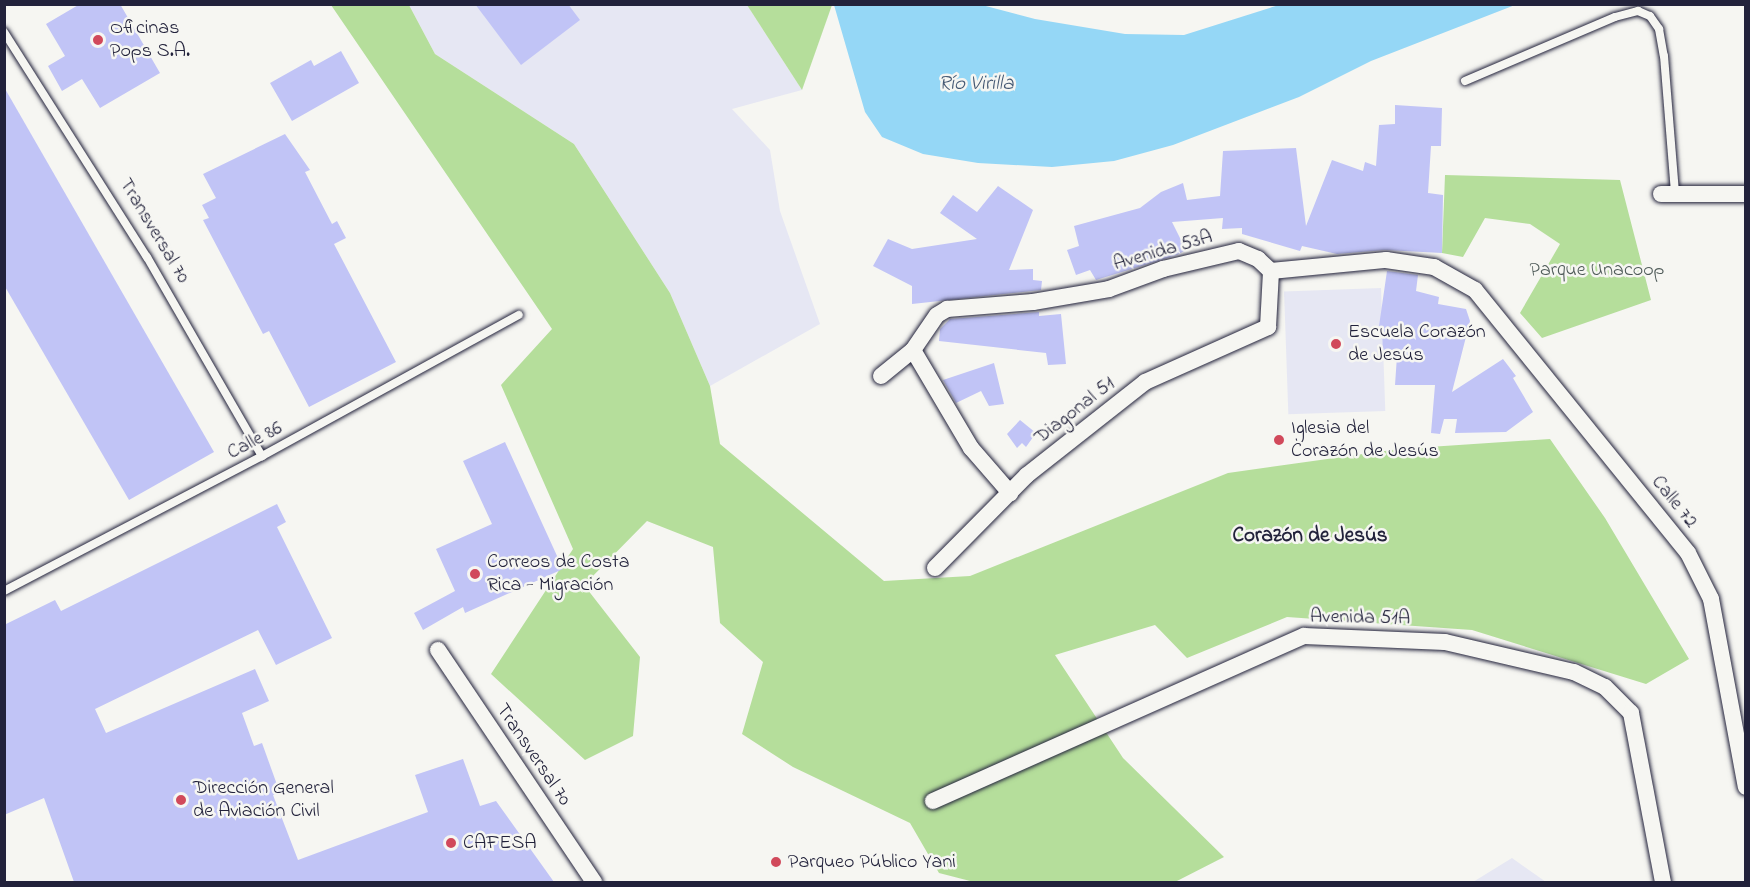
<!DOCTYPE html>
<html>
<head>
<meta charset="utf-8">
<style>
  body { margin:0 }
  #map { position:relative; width:1750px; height:887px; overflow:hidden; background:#f6f6f2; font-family:"Indie Flower",sans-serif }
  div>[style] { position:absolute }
  .built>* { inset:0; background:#e6e7f3; transform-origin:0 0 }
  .green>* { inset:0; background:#b5de9b }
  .water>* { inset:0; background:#95d7f6 }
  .building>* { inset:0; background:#c1c4f6 }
  .roads { filter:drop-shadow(0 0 2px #22223b) drop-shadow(0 0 2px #22223b) }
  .service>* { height:8px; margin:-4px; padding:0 4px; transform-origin:4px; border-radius:4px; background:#f6f6f2 }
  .minor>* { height:16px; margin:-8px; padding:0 8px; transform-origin:8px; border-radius:8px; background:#f6f6f2 }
  .dots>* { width:16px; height:16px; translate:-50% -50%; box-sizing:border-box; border:3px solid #f6f6f2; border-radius:50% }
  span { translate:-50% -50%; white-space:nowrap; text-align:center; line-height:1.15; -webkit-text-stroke:5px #f6f6f2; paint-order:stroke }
  .poi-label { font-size:20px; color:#22223b }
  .left { translate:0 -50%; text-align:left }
  .street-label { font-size:20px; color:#22223b }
  .park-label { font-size:20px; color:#4e5a58 }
  .water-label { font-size:21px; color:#445873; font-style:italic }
  .neighbourhood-label { font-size:21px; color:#22223b; font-weight:700 }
  .frame { position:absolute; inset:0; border:6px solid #22223b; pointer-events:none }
</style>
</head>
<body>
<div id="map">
  <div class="built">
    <div style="clip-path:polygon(409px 5px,747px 5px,802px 90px,732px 109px,770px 150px,780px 211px,820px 324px,710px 386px,670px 293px,574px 144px,435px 54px)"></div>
    <div style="left:1381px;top:288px;width:123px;height:97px;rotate:88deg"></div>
    <div style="clip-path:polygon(1512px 858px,1546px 882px,1473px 882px)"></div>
  </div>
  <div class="green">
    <div style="clip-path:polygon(331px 5px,409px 5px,435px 54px,574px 144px,670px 293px,710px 386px,720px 444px,884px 581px,970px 576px,1228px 473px,1399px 449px,1550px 439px,1605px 518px,1689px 659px,1646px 684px,1472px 630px,1287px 617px,1187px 658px,1155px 625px,1055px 655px,1123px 758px,1224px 857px,1175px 882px,974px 882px,939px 873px,910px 823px,793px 767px,742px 734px,763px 662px,720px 623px,713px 547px,647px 521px,584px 585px,640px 657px,633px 736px,585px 760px,491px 674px,573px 549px,501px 385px,552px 329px)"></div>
    <div style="clip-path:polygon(747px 5px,832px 5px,802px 90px)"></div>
    <div style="clip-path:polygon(1445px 175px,1620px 180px,1651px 300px,1542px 338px,1520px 313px,1560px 244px,1530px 224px,1485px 218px,1463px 257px,1442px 253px)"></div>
  </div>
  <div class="water">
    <div style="clip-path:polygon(834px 5px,982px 5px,1035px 19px,1125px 34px,1184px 35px,1279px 5px,1515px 5px,1371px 61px,1299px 97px,1173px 145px,1114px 161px,1052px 167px,978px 163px,923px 154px,882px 137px,865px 112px)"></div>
  </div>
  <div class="building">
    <div style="clip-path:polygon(80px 4px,120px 4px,160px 73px,100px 108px,82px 79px,62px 91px,48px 66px,65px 56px,46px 24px)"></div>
    <div style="clip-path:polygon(475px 4px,568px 4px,580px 20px,521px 65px)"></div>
    <div style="clip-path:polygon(341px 51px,359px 83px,292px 121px,270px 83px,311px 60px,314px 66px)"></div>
    <div style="clip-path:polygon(4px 87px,214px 452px,129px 500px,4px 285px)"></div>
    <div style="clip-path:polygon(1395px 105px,1442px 108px,1441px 146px,1431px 146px,1428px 193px,1443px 195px,1442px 253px,1385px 250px,1337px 254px,1302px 246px,1300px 251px,1242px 234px,1242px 228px,1222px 229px,1223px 218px,1172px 222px,1186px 250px,1177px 255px,1096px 280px,1090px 270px,1076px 275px,1067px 250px,1079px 246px,1074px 226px,1140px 208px,1161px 192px,1183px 183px,1187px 200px,1220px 196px,1223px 151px,1296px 148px,1306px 226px,1332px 160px,1363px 171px,1365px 162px,1376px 166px,1379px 125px,1395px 124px)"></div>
    <div style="clip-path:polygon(285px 134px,310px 170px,305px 172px,332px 224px,337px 221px,346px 238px,334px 244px,396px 362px,309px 407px,269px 331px,263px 334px,203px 220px,209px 218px,202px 205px,216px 198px,203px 174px)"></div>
    <div style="clip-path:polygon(998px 186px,1033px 210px,1009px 270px,1033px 269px,1033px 280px,1042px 281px,1041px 290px,912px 304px,912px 286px,873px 266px,888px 239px,912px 249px,977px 239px,940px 213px,953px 195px,977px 212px)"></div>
    <div style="clip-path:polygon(1387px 271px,1418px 275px,1416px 291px,1439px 297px,1438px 304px,1466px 309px,1470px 321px,1452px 392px,1503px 359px,1516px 376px,1513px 378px,1533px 412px,1506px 432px,1455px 433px,1457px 419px,1444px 419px,1440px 434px,1431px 433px,1435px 385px,1395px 385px,1397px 356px,1383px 356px,1382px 327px,1379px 326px)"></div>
    <div style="clip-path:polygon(1039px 312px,1039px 316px,1061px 314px,1066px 364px,1048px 365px,1046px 353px,939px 341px,940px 329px,950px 319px)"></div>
    <div style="clip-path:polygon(994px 363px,1004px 404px,989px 406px,981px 391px,956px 403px,943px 380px)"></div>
    <div style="clip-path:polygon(1020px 420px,1036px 433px,1026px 447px,1022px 443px,1017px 448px,1007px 434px)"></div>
    <div style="clip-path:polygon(505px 442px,563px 569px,465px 613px,463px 607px,423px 630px,414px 613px,455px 591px,436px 549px,492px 524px,463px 461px)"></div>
    <div style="clip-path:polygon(277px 504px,286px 522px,277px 527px,332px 638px,276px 665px,258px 630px,95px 709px,106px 733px,255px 669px,269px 701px,242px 713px,254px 746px,262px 743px,280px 793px,273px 795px,298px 860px,428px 812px,415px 775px,463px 759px,480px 806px,496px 801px,554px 882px,74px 882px,44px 798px,4px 815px,4px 625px,55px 600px,61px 611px)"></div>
  </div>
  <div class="roads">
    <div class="service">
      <div style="left:4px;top:32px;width:267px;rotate:57.6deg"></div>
      <div style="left:147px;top:257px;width:230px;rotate:60deg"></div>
      <div style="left:1465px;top:81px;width:163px;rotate:-23.1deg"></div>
      <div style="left:1615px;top:17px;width:24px;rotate:-15deg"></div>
      <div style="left:1638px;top:11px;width:13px;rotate:23deg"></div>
      <div style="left:1650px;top:16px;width:16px;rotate:55deg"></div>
      <div style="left:1659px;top:29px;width:27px;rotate:80deg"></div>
      <div style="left:1664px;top:56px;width:138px;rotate:85.4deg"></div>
      <div style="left:4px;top:591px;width:291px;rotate:-27.6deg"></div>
      <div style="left:262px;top:456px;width:293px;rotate:-28.8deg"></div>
    </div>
    <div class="minor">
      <div style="left:1661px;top:194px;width:85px"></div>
      <div style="left:913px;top:350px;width:114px;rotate:59.4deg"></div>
      <div style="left:971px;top:448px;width:60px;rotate:49.1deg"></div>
      <div style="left:881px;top:376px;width:41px;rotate:-39.1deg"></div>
      <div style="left:913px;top:350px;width:42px;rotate:-55.6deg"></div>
      <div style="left:937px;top:315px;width:12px;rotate:-31deg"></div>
      <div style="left:947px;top:309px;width:86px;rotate:-4.7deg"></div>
      <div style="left:1033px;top:302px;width:77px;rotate:-9.7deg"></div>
      <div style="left:1109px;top:289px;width:58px;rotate:-20.3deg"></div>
      <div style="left:1163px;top:269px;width:78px;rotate:-13.3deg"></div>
      <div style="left:1239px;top:251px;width:21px;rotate:23deg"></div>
      <div style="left:1258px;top:259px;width:18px;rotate:43deg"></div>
      <div style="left:1271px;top:271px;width:116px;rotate:-5.5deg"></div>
      <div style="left:1386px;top:260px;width:49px;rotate:8.3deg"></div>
      <div style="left:1434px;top:267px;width:47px;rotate:29.3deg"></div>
      <div style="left:1475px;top:290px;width:338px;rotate:51deg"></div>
      <div style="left:1688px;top:553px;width:51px;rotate:63.4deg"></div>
      <div style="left:1711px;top:599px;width:191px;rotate:79.5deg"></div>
      <div style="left:935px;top:568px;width:131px;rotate:-45.3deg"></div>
      <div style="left:1027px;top:475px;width:150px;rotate:-38.2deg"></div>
      <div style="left:1145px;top:382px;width:135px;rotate:-24.1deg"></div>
      <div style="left:1268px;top:327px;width:56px;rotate:-86.9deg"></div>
      <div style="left:438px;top:650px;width:280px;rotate:56.1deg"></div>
      <div style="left:933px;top:801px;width:406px;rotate:-24deg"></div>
      <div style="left:1304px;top:636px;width:141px;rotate:2.4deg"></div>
      <div style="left:1445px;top:642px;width:132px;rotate:13.1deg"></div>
      <div style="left:1574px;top:672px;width:34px;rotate:26deg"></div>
      <div style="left:1605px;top:687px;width:37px;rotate:45deg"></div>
      <div style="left:1631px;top:713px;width:172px;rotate:79.3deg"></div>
    </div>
  </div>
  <div class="dots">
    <div style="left:98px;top:40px;background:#d1495b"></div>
    <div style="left:1336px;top:344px;background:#d1495b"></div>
    <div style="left:1279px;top:440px;background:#d1495b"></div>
    <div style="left:475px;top:574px;background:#d1495b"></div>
    <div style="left:181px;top:800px;background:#d1495b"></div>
    <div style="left:451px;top:843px;background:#d1495b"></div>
    <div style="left:776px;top:862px;background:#d1495b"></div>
  </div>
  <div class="poi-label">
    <span class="left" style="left:110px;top:40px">Oficinas<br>Pops S.A.</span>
    <span class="left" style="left:1348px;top:344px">Escuela Corazón<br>de Jesús</span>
    <span class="left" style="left:1291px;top:440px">Iglesia del<br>Corazón de Jesús</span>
    <span class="left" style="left:487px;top:574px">Correos de Costa<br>Rica - Migración</span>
    <span class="left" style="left:193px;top:800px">Dirección General<br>de Aviación Civil</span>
    <span class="left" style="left:463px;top:843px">CAFESA</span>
    <span class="left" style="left:788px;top:862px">Parqueo Público Yani</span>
  </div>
  <div class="street-label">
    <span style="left:154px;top:231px;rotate:59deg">Transversal 70</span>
    <span style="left:1163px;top:251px;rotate:-16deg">Avenida 53A</span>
    <span style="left:1075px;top:411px;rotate:-38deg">Diagonal 51</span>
    <span style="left:255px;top:441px;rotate:-28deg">Calle 86</span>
    <span style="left:1674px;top:502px;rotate:51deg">Calle 72</span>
    <span style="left:1360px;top:618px;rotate:1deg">Avenida 51A</span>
    <span style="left:533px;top:755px;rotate:56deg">Transversal 70</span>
  </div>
  <div class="park-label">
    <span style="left:1597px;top:270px">Parque Unacoop</span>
  </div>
  <div class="water-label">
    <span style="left:976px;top:84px">Río Virilla</span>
  </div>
  <div class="neighbourhood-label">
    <span style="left:1310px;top:536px">Corazón de Jesús</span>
  </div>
  <div class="frame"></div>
</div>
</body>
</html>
